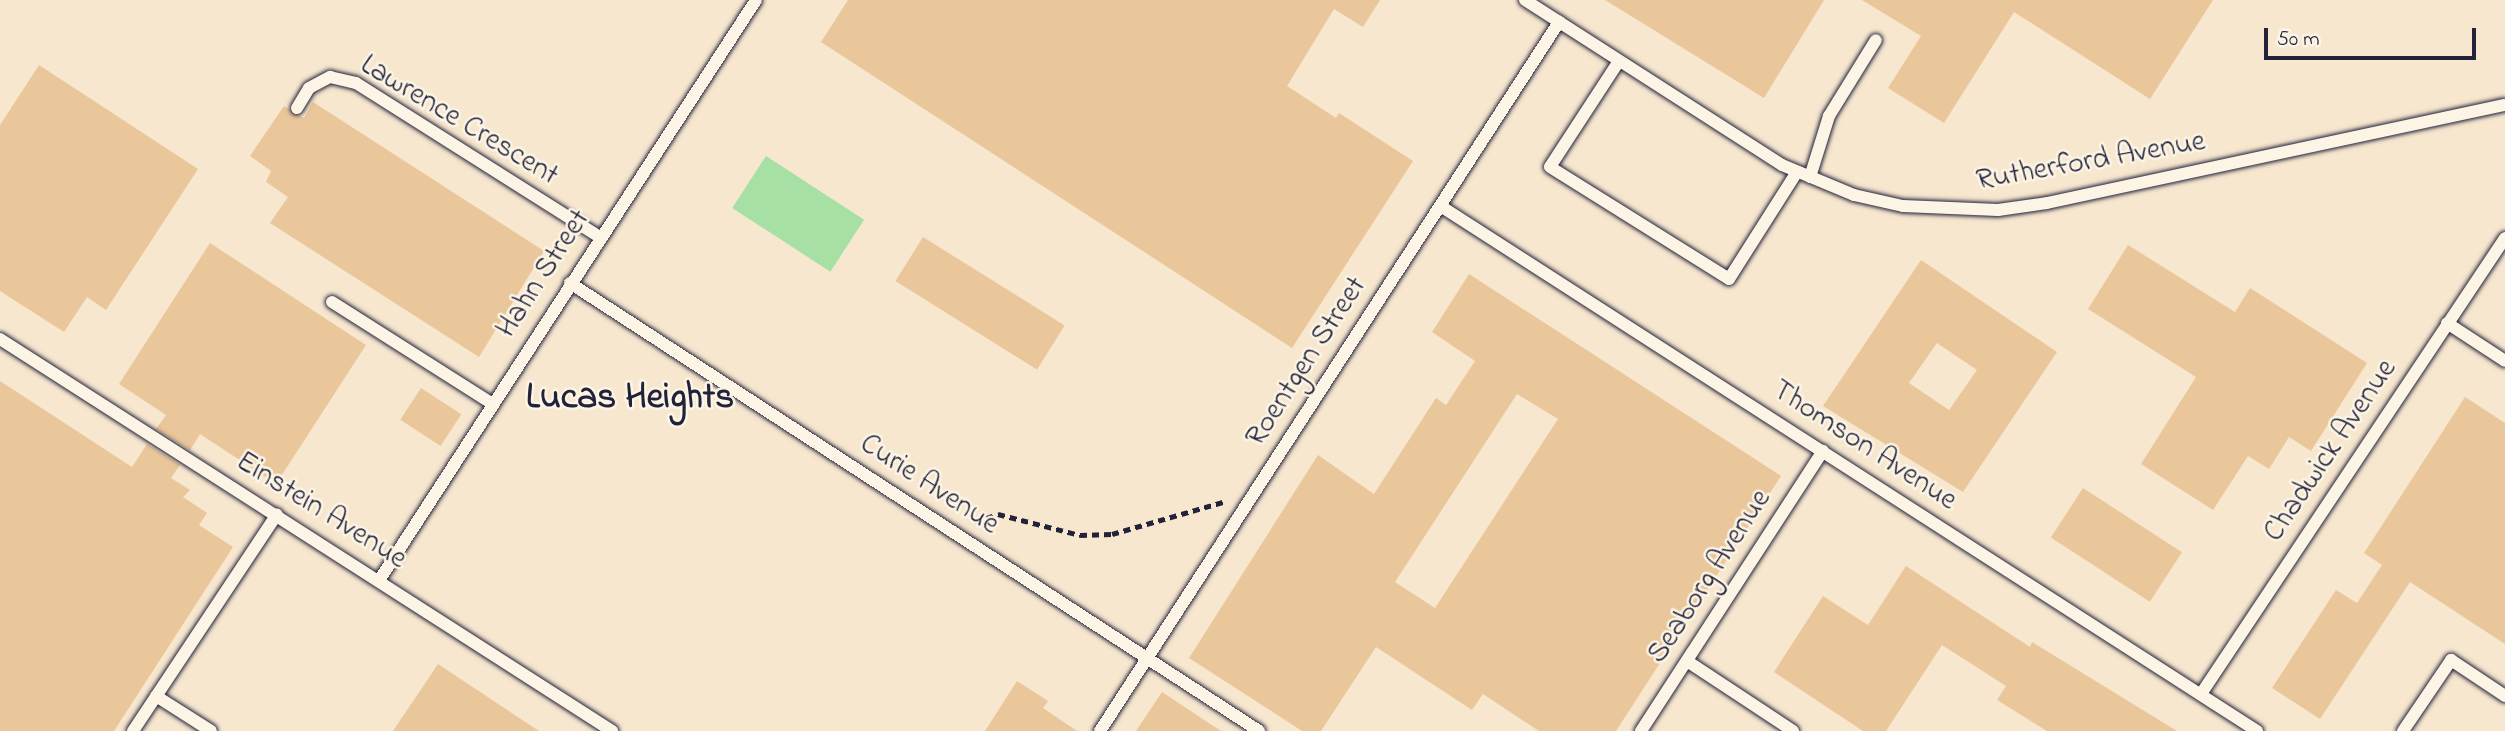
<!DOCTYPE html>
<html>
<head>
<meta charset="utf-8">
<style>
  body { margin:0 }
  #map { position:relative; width:2505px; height:731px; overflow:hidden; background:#fcf5e5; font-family:"Indie Flower",sans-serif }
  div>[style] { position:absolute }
  .built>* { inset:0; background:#f7e7cf; transform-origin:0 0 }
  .green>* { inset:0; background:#a7e0a5; transform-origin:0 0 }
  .building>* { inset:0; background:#eac69b; transform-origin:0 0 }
  .path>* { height:4.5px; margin-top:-2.25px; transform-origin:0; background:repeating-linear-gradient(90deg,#22223b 0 7px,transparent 0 12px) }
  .roads { filter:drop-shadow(0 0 2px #22223b) drop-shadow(0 0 2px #22223b) }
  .service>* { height:12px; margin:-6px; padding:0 6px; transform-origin:6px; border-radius:6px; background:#fcf5e5 }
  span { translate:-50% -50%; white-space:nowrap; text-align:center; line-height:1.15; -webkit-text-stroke:5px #fcf5e5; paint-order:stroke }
  .street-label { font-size:30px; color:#22223b }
  .district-label { font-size:37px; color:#22223b; font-weight:700 }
  .scale { position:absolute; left:2264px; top:28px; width:212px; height:32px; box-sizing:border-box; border:4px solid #22223b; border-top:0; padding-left:9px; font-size:21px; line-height:24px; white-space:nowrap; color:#22223b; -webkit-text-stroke:5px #fcf5e5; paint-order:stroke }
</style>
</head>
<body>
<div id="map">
  <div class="built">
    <div style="left:0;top:0;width:2505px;height:731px"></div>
  </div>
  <div class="green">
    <div style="left:766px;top:156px;width:117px;height:62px;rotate:33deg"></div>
  </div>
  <div class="building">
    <div style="clip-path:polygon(848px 0,1380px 0,1363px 27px,1334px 9px,1287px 86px,1336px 118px,1339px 113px,1413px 161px,1292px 348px,821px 42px)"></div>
    <div style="clip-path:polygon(1605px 0,1824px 0,1764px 98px)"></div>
    <div style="clip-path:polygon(1862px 0,2213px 0,2150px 99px,2014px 12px,1944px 123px,1888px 88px,1921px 36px)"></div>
    <div style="clip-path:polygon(39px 65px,198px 169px,106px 310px,87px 297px,64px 332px,0 291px,0 125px)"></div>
    <div style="clip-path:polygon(313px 102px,544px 251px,479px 357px,270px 223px,288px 197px,266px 182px,271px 171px,250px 156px,284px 106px,304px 118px)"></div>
    <div style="left:923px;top:237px;width:167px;height:52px;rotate:32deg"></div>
    <div style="clip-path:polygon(210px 243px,366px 345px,276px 484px,200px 434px,190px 450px,156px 429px,166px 415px,119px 384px)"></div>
    <div style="clip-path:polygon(2128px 245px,2235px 312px,2250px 288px,2367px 363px,2311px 451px,2289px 437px,2269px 469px,2248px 456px,2213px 510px,2141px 464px,2196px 377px,2088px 309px)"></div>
    <div style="clip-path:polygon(evenodd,1921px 260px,2057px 352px,1963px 492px,1823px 406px,1921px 260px,1937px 343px,1977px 370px,1949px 410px,1909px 383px,1937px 343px)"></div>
    <div style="clip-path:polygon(evenodd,1469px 274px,1781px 476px,1616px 731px,1539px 731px,1483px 694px,1472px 710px,1376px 647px,1321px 731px,1302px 731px,1189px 658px,1318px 455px,1374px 494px,1436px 398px,1446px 405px,1475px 361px,1432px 332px,1469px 274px,1517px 394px,1558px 419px,1435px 608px,1395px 582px,1517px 394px)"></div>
    <div style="clip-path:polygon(0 381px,132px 467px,147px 444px,180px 465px,171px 478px,190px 490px,183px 497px,207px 513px,199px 525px,233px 547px,114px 731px,0 731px)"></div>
    <div style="left:421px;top:388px;width:48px;height:38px;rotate:33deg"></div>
    <div style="clip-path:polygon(2465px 397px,2505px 423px,2505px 644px,2410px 582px,2320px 719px,2272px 688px,2336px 590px,2357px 603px,2382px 565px,2364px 553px)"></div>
    <div style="left:2083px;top:488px;width:118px;height:59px;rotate:33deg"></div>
    <div style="clip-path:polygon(1906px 566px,2030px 647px,2032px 642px,2177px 731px,2047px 731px,1997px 700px,2006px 686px,1942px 645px,1886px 731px,1863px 731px,1774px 672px,1823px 596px,1868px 625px)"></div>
    <div style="clip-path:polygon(438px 664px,539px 731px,393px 731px)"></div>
    <div style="clip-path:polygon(1017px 681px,1048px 701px,1043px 708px,1077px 731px,985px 731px)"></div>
    <div style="clip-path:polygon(1162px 692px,1221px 731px,1136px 731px)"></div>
  </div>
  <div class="path">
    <div style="left:975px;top:522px;width:24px;rotate:-19deg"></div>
    <div style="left:998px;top:514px;width:85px;rotate:14.4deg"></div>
    <div style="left:1080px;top:535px;width:32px;rotate:-2deg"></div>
    <div style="left:1112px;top:534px;width:119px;rotate:-16.1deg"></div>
  </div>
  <div class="roads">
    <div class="service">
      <div style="left:1525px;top:0;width:305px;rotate:32.7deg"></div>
      <div style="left:1782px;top:165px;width:78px;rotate:22.6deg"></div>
      <div style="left:1854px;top:195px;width:50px;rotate:12.7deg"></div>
      <div style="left:1903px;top:206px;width:95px;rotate:2.4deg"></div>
      <div style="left:1998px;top:210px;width:49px;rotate:-8.1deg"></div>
      <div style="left:2047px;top:203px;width:468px;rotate:-12.1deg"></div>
      <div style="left:1619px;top:61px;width:126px;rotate:123.1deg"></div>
      <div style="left:1550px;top:167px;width:211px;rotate:32deg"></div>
      <div style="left:1729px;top:279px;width:127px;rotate:-57.6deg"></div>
      <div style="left:297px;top:108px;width:23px;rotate:-59deg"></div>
      <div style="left:309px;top:88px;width:24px;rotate:-28deg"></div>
      <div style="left:330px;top:77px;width:27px;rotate:13deg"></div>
      <div style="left:356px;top:83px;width:289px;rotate:32.3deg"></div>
      <div style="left:1810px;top:177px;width:64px;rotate:-72.7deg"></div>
      <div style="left:1829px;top:116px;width:89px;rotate:-58.3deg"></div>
      <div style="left:1442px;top:207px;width:969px;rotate:32.74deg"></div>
      <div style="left:570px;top:283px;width:822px;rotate:33.03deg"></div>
      <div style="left:332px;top:302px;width:188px;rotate:32.4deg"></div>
      <div style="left:2447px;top:323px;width:69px;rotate:33.2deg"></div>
      <div style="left:0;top:339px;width:727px;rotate:32.64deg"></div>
      <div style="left:380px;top:579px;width:690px;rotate:-57deg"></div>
      <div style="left:1687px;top:661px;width:127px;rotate:33.4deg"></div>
      <div style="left:2201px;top:694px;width:548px;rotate:-56.31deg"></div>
      <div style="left:156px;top:696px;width:65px;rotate:32.5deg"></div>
      <div style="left:133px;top:731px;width:260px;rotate:-56.4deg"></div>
      <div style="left:1100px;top:731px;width:845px;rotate:-57.08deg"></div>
      <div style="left:1641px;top:731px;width:334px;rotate:-57deg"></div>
      <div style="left:2403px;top:731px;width:86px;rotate:-55.9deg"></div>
      <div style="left:2451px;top:660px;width:65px;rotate:33.7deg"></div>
    </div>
  </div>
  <div class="street-label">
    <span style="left:459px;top:121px;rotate:31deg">Lawrence Crescent</span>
    <span style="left:2091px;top:162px;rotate:-10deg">Rutherford Avenue</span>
    <span style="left:544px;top:274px;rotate:-57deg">Hahn Street</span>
    <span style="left:1307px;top:362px;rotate:-57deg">Roentgen Street</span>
    <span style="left:1864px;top:446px;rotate:33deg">Thomson Avenue</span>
    <span style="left:2331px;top:451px;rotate:-56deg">Chadwick Avenue</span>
    <span style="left:929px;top:485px;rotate:33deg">Curie Avenue</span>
    <span style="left:321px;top:511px;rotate:32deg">Einstein Avenue</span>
    <span style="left:1710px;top:577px;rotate:-57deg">Seaborg Avenue</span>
  </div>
  <div class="district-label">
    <span style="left:630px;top:398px">Lucas Heights</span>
  </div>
  <div class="scale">50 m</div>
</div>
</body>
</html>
